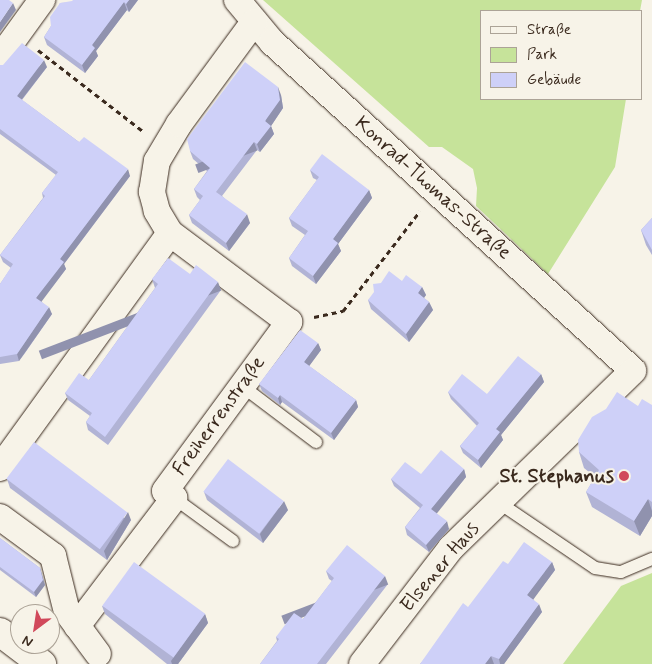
<!DOCTYPE html>
<html>
<head>
<meta charset="utf-8">
<style>
  body { margin:0 }
  #map { position:relative; width:652px; height:664px; overflow:hidden; background:#f7f3e8; font-family:Mynerve,sans-serif }
  div>[style] { position:absolute }
  .green>* { inset:0; background:#c6e39a }
  .path>* { height:3px; margin-top:-1.5px; transform-origin:0; background:repeating-linear-gradient(90deg,#3b2a1e 0 5px,transparent 0 9px) }
  .roads { filter:drop-shadow(0 0 1px #3b2a1e) drop-shadow(0 0 1px #3b2a1e) }
  .lane>* { height:12px; margin:-6px; padding:0 6px; transform-origin:6px; border-radius:6px; background:#f7f3e8 }
  .street>* { height:26px; margin:-13px; padding:0 13px; transform-origin:13px; border-radius:13px; background:#f7f3e8 }
  .secondary>* { height:28px; margin:-14px; padding:0 14px; transform-origin:14px; border-radius:14px; background:#f7f3e8 }
  .wall>* { inset:0; background:#b1b3d5 }
  .shaded-wall>* { inset:0; background:#9092ae; transform-origin:0 0 }
  .building>* { inset:0; background:#ced0f8; transform-origin:0 0 }
  .dots>* { width:14px; height:14px; translate:-50% -50%; box-sizing:border-box; border:2px solid #f7f3e8; border-radius:50% }
  span { translate:-50% -50%; white-space:nowrap; text-align:center; line-height:1.15; -webkit-text-stroke:4px #f7f3e8; paint-order:stroke }
  .street-label { font-size:20px; color:#3b2a1e }
  .poi-label { font-size:20px; color:#3b2a1e; font-weight:700 }
  .right { translate:-100% -50%; text-align:right }
  .legend { position:absolute; left:480px; top:10px; width:162px; height:90px; box-sizing:border-box; background:#f7f3e8; border:1px solid #aca397; margin:0; padding:6px 9px; list-style:none; font-size:15px; color:#3b2a1e }
  .legend li { display:flex; align-items:center; gap:10px; height:25px }
  .legend b { width:25px; border:1px solid #aca397 }
  .north { position:absolute; left:10px; top:604px; width:50px; height:50px; box-sizing:border-box; background:#f7f3e8; border:1px solid #aca397; border-radius:50%; rotate:211deg; font-size:14px; font-weight:700; line-height:20px; text-align:center; color:#3b2a1e }
  .north::after { content:''; display:block; margin:auto; width:18px; height:22px; background:#d1495b; clip-path:polygon(50% 0,100% 100%,50% 72%,0 100%) }
</style>
</head>
<body>
<div id="map">
  <div class="green">
    <div style="clip-path:polygon(263px 0,642px 0,640px 11px,481px 11px,481px 99px,626px 99px,615px 167px,548px 274px,476px 206px,477px 188px,473px 169px,442px 147px,429px 147px)"></div>
    <div style="clip-path:polygon(652px 573px,652px 664px,563px 664px,621px 586px)"></div>
  </div>
  <div class="path">
    <div style="left:38px;top:50px;width:134px;rotate:37.7deg"></div>
    <div style="left:314px;top:317px;width:30px;rotate:-12deg"></div>
    <div style="left:343px;top:311px;width:126px;rotate:-52.4deg"></div>
  </div>
  <div class="roads">
    <div class="lane">
      <div style="left:242px;top:386px;width:93px;rotate:37.1deg"></div>
      <div style="left:174px;top:498px;width:73px;rotate:36.1deg"></div>
      <div style="left:498px;top:502px;width:117px;rotate:34.2deg"></div>
      <div style="left:595px;top:568px;width:26px;rotate:9deg"></div>
      <div style="left:621px;top:572px;width:34px;rotate:-23deg"></div>
    </div>
    <div class="street">
      <div style="left:237px;top:0;width:55px;rotate:50.2deg"></div>
      <div style="left:272px;top:42px;width:488px;rotate:42.3deg"></div>
      <div style="left:633px;top:371px;width:254px;rotate:135.8deg"></div>
      <div style="left:451px;top:548px;width:146px;rotate:127.5deg"></div>
      <div style="left:0;top:58px;width:72px;rotate:-54.1deg"></div>
      <div style="left:0;top:468px;width:290px;rotate:-54.1deg"></div>
      <div style="left:170px;top:233px;width:26px;rotate:-121deg"></div>
      <div style="left:157px;top:211px;width:20px;rotate:-105deg"></div>
      <div style="left:152px;top:192px;width:31px;rotate:-81deg"></div>
      <div style="left:157px;top:161px;width:43px;rotate:-59.3deg"></div>
      <div style="left:179px;top:124px;width:127px;rotate:-53.7deg"></div>
      <div style="left:0;top:517px;width:66px;rotate:36.3deg"></div>
      <div style="left:53px;top:556px;width:58px;rotate:76deg"></div>
      <div style="left:67px;top:612px;width:52px;rotate:53.6deg"></div>
      <div style="left:77px;top:626px;width:161px;rotate:-52.8deg"></div>
      <div style="left:174px;top:498px;width:11px;rotate:-142deg"></div>
      <div style="left:165px;top:491px;width:210px;rotate:-53.7deg"></div>
      <div style="left:289px;top:322px;width:149px;rotate:-143.2deg"></div>
    </div>
    <div class="secondary">
      <div style="left:0;top:632px;width:53px;rotate:37.3deg"></div>
    </div>
  </div>
  <div class="wall">
    <div style="clip-path:polygon(138px 0,129px 12px,127px 10px,96px 51px,98px 56px,85px 73px,47px 45px,44px 37px,51px 26px,60px 3px)"></div>
    <div style="clip-path:polygon(0 65px,47px 67px,22px 100px,79px 142px,130px 176px,64px 264px,66px 269px,41px 301px,52px 314px,25px 353px,19px 361px,0 364px,0 284px,11px 268px,3px 262px,0 255px,43px 198px,42px 193px,56px 175px,0 134px)"></div>
    <div style="clip-path:polygon(281px 95px,283px 108px,271px 126px,274px 134px,260px 152px,257px 150px,222px 196px,250px 223px,229px 251px,192px 223px,189px 215px,200px 200px,197px 197px,194px 189px,207px 171px,193px 159px,190px 151px)"></div>
    <div style="clip-path:polygon(310px 170px,369px 190px,372px 198px,338px 244px,341px 251px,316px 284px,292px 266px,289px 258px,305px 235px,292px 226px,289px 218px,317px 180px,313px 178px)"></div>
    <div style="clip-path:polygon(652px 218px,652px 255px,646px 245px,641px 230px)"></div>
    <div style="clip-path:polygon(190px 274px,221px 290px,108px 445px,88px 430px,86px 422px,90px 416px,68px 400px,65px 393px,89px 380px,155px 288px,152px 279px)"></div>
    <div style="clip-path:polygon(402px 281px,422px 287px,426px 295px,424px 298px,429px 302px,433px 310px,409px 342px,371px 309px,368px 300px)"></div>
    <div style="clip-path:polygon(318px 343px,321px 350px,309px 366px,356px 400px,358px 407px,334px 440px,282px 402px,280px 405px,262px 391px,259px 384px)"></div>
    <div style="clip-path:polygon(541px 374px,544px 382px,501px 435px,503px 440px,481px 468px,463px 453px,460px 446px,477px 426px,451px 399px,448px 392px,487px 394px)"></div>
    <div style="clip-path:polygon(652px 405px,652px 516px,640px 536px,592px 507px,586px 492px,595px 477px,584px 468px,579px 452px,638px 406px)"></div>
    <div style="clip-path:polygon(464px 469px,466px 477px,436px 513px,449px 529px,429px 552px,407px 535px,405px 527px,420px 508px,394px 486px,391px 479px)"></div>
    <div style="clip-path:polygon(7px 479px,131px 520px,107px 560px,10px 488px)"></div>
    <div style="clip-path:polygon(204px 492px,288px 510px,263px 543px,207px 500px)"></div>
    <div style="clip-path:polygon(0 538px,40px 568px,45px 585px,36px 597px,0 570px)"></div>
    <div style="clip-path:polygon(552px 562px,555px 570px,533px 599px,542px 612px,504px 664px,420px 664px,508px 564px)"></div>
    <div style="clip-path:polygon(326px 571px,388px 584px,326px 664px,260px 664px,277px 641px,276px 637px,303px 619px,332px 581px,329px 579px)"></div>
    <div style="clip-path:polygon(102px 606px,205px 614px,208px 623px,178px 664px,167px 664px,105px 614px)"></div>
  </div>
  <div class="shaded-wall">
    <div style="clip-path:polygon(129px 0,138px 0,129px 12px,126px 4px)"></div>
    <div style="clip-path:polygon(124px 2px,127px 10px,96px 51px,98px 56px,85px 73px,82px 65px,92px 45px)"></div>
    <div style="clip-path:polygon(13px 3px,16px 10px,0 32px,0 22px)"></div>
    <div style="clip-path:polygon(44px 60px,47px 67px,19px 103px,17px 96px)"></div>
    <div style="clip-path:polygon(278px 87px,281px 95px,283px 108px,271px 126px,274px 134px,260px 152px,257px 144px)"></div>
    <div style="left:254px;top:142px;width:9px;height:63px;rotate:69deg"></div>
    <div style="clip-path:polygon(128px 169px,130px 176px,64px 264px,66px 269px,39px 305px,36px 298px,60px 259px)"></div>
    <div style="clip-path:polygon(369px 190px,372px 198px,338px 244px,341px 251px,316px 284px,313px 276px,333px 239px)"></div>
    <div style="clip-path:polygon(247px 214px,250px 223px,229px 251px,226px 243px)"></div>
    <div style="left:218px;top:282px;width:9px;height:192px;rotate:69deg"></div>
    <div style="clip-path:polygon(422px 287px,426px 295px,421px 302px,418px 293px)"></div>
    <div style="clip-path:polygon(429px 302px,433px 310px,409px 342px,406px 334px)"></div>
    <div style="clip-path:polygon(49px 307px,52px 314px,19px 361px,17px 354px)"></div>
    <div style="clip-path:polygon(318px 343px,321px 350px,307px 369px,304px 362px)"></div>
    <div style="clip-path:polygon(541px 374px,544px 382px,501px 435px,503px 440px,481px 468px,478px 460px,496px 429px)"></div>
    <div style="clip-path:polygon(280px 395px,282px 402px,280px 405px,278px 398px)"></div>
    <div style="clip-path:polygon(356px 400px,358px 407px,334px 440px,331px 433px)"></div>
    <div style="clip-path:polygon(464px 469px,466px 477px,434px 517px,431px 509px)"></div>
    <div style="clip-path:polygon(648px 499px,652px 511px,652px 516px,640px 536px,634px 521px)"></div>
    <div style="clip-path:polygon(284px 501px,288px 510px,263px 543px,260px 534px)"></div>
    <div style="clip-path:polygon(128px 512px,131px 520px,107px 560px,104px 551px)"></div>
    <div style="clip-path:polygon(447px 521px,449px 529px,429px 552px,426px 545px)"></div>
    <div style="clip-path:polygon(552px 562px,555px 570px,530px 604px,527px 595px)"></div>
    <div style="clip-path:polygon(40px 568px,45px 585px,36px 597px,34px 592px)"></div>
    <div style="left:385px;top:576px;width:9px;height:111px;rotate:69deg"></div>
    <div style="clip-path:polygon(539px 604px,542px 612px,504px 664px,500px 664px,499px 659px)"></div>
    <div style="clip-path:polygon(205px 614px,208px 623px,178px 664px,172px 664px,171px 661px)"></div>
    <div style="clip-path:polygon(491px 656px,494px 664px,485px 664px)"></div>
  </div>
  <div class="building">
    <div style="clip-path:polygon(0 0,9px 0,13px 3px,0 22px)"></div>
    <div style="clip-path:polygon(73px 0,129px 0,126px 4px,124px 2px,92px 45px,95px 48px,82px 65px,44px 37px,51px 26px,50px 17px,60px 3px,72px 1px)"></div>
    <div style="clip-path:polygon(22px 43px,44px 60px,17px 96px,79px 142px,84px 137px,128px 169px,60px 259px,64px 262px,36px 298px,49px 307px,17px 354px,0 357px,0 284px,13px 264px,0 255px,45px 196px,42px 193px,58px 172px,0 129px,0 65px,3px 65px)"></div>
    <div style="clip-path:polygon(245px 62px,278px 87px,280px 100px,265px 121px,271px 126px,257px 144px,254px 142px,216px 192px,247px 214px,226px 243px,189px 215px,203px 196px,194px 189px,210px 168px,190px 151px,187px 139px)"></div>
    <div style="clip-path:polygon(322px 154px,369px 190px,333px 239px,338px 243px,313px 276px,289px 258px,308px 231px,289px 218px,319px 177px,310px 170px)"></div>
    <div style="clip-path:polygon(652px 218px,652px 250px,641px 230px)"></div>
    <div style="clip-path:polygon(168px 258px,190px 274px,196px 265px,218px 282px,105px 437px,86px 422px,92px 413px,65px 393px,79px 373px,89px 380px,158px 284px,152px 279px)"></div>
    <div style="clip-path:polygon(389px 271px,402px 281px,406px 275px,422px 287px,418px 293px,429px 302px,406px 334px,368px 300px,374px 292px,373px 284px,381px 283px)"></div>
    <div style="clip-path:polygon(300px 330px,318px 343px,304px 362px,356px 400px,331px 433px,280px 395px,278px 398px,259px 384px)"></div>
    <div style="clip-path:polygon(518px 356px,541px 374px,496px 429px,500px 432px,478px 460px,460px 446px,479px 423px,448px 392px,462px 374px,487px 394px)"></div>
    <div style="clip-path:polygon(617px 392px,638px 406px,642px 399px,652px 405px,652px 502px,648px 499px,634px 521px,586px 492px,599px 470px,579px 452px,578px 440px,592px 417px,606px 409px)"></div>
    <div style="left:34px;top:442px;width:117px;height:46px;rotate:37deg"></div>
    <div style="clip-path:polygon(441px 450px,464px 469px,431px 509px,447px 521px,426px 545px,405px 527px,423px 505px,391px 479px,405px 462px,421px 474px)"></div>
    <div style="left:228px;top:459px;width:70px;height:41px;rotate:37deg"></div>
    <div style="clip-path:polygon(0 538px,40px 568px,43px 580px,34px 592px,0 567px)"></div>
    <div style="clip-path:polygon(524px 542px,552px 562px,527px 595px,539px 604px,499px 659px,491px 656px,485px 664px,420px 664px,463px 603px,468px 607px,503px 561px,508px 564px)"></div>
    <div style="clip-path:polygon(347px 545px,385px 576px,317px 664px,260px 664px,279px 639px,276px 637px,294px 613px,303px 619px,334px 578px,326px 571px)"></div>
    <div style="left:134px;top:562px;width:88px;height:54px;rotate:36deg"></div>
  </div>
  <div class="dots">
    <div style="left:624px;top:476px;background:#d1495b"></div>
  </div>
  <div class="street-label">
    <span style="left:433px;top:188px;rotate:42deg">Konrad-Thomas-Straße</span>
    <span style="left:219px;top:416px;rotate:-54deg">Freiherrenstraße</span>
    <span style="left:440px;top:567px;rotate:-50deg">Elsener Haus</span>
  </div>
  <div class="poi-label">
    <span class="right" style="left:614px;top:476px">St. Stephanus</span>
  </div>
  <ul class="legend">
  <li><b style="height:6px;background:#f7f3e8"></b>Straße</li>
  <li><b style="height:14px;background:#c6e39a"></b>Park</li>
  <li><b style="height:14px;background:#ced0f8"></b>Gebäude</li>
  </ul>
  <div class="north">N</div>
</div>
</body>
</html>
